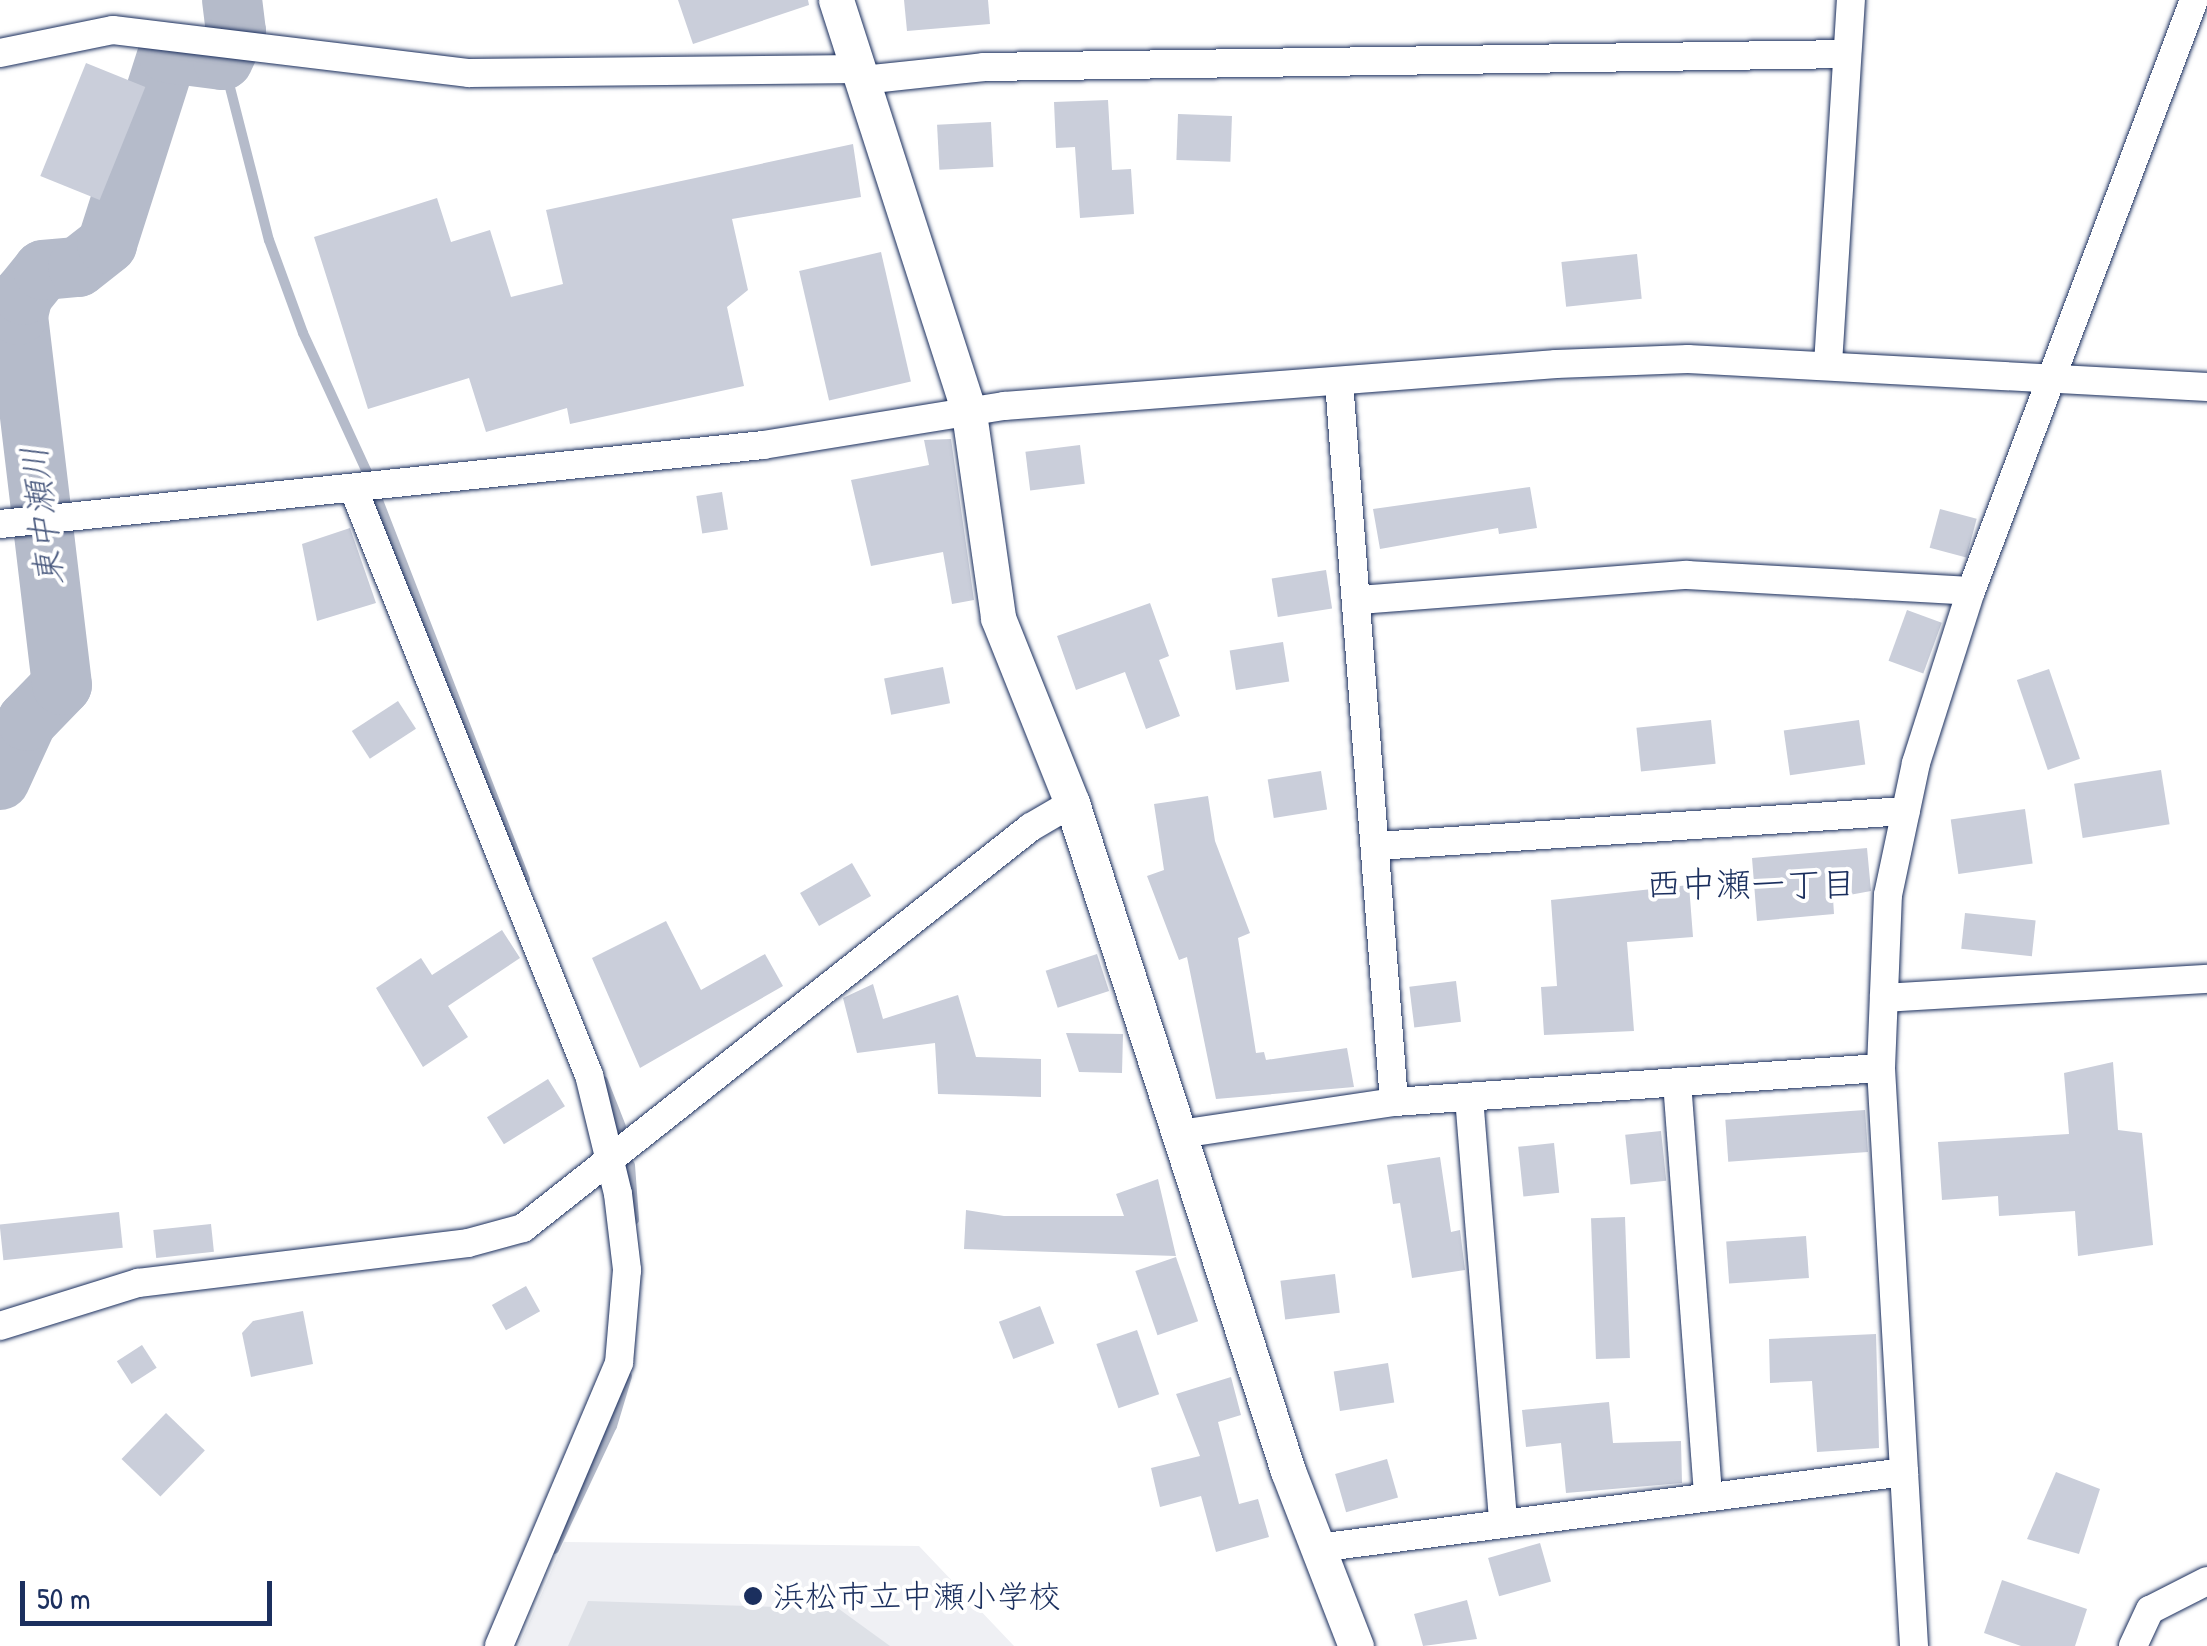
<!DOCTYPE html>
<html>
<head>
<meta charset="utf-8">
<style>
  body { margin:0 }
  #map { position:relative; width:2207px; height:1646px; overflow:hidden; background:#fff; font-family:"Patrick Hand","Klee One",sans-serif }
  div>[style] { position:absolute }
  .built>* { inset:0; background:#eff0f4 }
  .green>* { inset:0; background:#dee1e7 }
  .stream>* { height:10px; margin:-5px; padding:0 5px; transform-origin:5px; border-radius:5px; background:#b5bbca }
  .river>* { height:60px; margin:-30px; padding:0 30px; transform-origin:30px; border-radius:30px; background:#b5bbca }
  .building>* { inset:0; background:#caceda; transform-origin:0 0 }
  .roads { filter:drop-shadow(0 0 2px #1b2f5e) drop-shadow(0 0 2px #1b2f5e) }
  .minor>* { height:28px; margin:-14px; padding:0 14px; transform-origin:14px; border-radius:14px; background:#fff }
  .tertiary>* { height:35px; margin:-17.5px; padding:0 17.5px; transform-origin:17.5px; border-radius:17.5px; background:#fff }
  .dots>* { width:28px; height:28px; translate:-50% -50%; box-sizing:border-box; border:5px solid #fff; border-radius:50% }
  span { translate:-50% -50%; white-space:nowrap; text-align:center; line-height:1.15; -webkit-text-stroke:8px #fff; paint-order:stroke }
  .poi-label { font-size:32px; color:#1b2f5e }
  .left { translate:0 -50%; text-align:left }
  .water-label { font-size:35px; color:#49597e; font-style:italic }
  .neighbourhood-label { font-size:35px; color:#1b2f5e }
  .scale { position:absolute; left:20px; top:1581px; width:252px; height:45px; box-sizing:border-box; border:5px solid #1b2f5e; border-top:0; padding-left:12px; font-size:30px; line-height:35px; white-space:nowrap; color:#1b2f5e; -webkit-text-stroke:8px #fff; paint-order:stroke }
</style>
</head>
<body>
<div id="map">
  <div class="built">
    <div style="clip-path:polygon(564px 1542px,919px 1546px,1014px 1646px,519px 1646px)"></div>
  </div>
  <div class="green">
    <div style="clip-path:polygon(588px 1601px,839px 1609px,890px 1646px,568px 1646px)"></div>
  </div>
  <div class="stream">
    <div style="left:223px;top:60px;width:186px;rotate:75.7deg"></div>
    <div style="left:269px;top:240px;width:99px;rotate:69.9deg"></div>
    <div style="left:303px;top:333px;width:153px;rotate:65.3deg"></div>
    <div style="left:367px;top:472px;width:437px;rotate:68.8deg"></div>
    <div style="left:603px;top:1081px;width:49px;rotate:68.6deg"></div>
    <div style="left:630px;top:1165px;width:55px;rotate:85.8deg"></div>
    <div style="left:554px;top:1549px;width:136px;rotate:-64.8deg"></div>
    <div style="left:612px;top:1426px;width:52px;rotate:-73.3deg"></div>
  </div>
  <div class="river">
    <div style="left:0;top:780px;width:65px;rotate:-65.4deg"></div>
    <div style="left:27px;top:721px;width:50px;rotate:-45.8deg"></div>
    <div style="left:62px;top:685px;width:373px;rotate:-96.8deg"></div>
    <div style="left:18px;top:315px;width:21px;rotate:-76deg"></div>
    <div style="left:23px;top:295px;width:32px;rotate:-51deg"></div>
    <div style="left:43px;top:270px;width:35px;rotate:-5deg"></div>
    <div style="left:78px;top:267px;width:37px;rotate:-38deg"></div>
    <div style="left:107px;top:244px;width:201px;rotate:-72.3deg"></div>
    <div style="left:168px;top:53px;width:55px;rotate:7.3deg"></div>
    <div style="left:223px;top:60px;width:31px;rotate:-65deg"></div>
    <div style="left:236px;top:32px;width:32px;rotate:-97deg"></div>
  </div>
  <div class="building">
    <div style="clip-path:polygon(678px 0,808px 0,809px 5px,693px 44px)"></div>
    <div style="clip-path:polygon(904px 0,988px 0,990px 24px,907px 31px)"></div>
    <div style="left:86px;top:63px;width:64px;height:122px;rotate:22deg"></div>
    <div style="clip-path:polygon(1108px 100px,1112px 170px,1131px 169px,1134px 214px,1080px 218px,1075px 147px,1056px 148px,1054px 102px)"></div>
    <div style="left:1178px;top:114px;width:54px;height:46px;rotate:2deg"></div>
    <div style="left:991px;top:122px;width:45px;height:54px;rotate:87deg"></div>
    <div style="clip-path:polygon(853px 144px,861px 197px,732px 219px,748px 290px,727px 307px,744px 386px,570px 424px,567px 408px,486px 432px,469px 378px,368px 409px,314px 237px,437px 198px,451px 242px,490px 230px,511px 297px,563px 284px,546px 210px)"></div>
    <div style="left:881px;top:252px;width:133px;height:84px;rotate:77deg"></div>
    <div style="left:1637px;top:254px;width:45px;height:76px;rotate:84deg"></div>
    <div style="clip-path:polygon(951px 439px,974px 600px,952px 604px,943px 552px,871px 566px,851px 480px,929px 465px,924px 440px)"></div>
    <div style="left:1080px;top:445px;width:39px;height:55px;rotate:83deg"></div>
    <div style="clip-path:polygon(1530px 487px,1537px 528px,1499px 534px,1498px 528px,1380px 549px,1373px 509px)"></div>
    <div style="left:722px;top:492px;width:38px;height:26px;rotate:81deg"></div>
    <div style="left:1940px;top:509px;width:38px;height:40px;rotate:15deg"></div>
    <div style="clip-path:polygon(350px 528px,376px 603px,317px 621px,302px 544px)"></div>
    <div style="left:1326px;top:570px;width:39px;height:55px;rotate:81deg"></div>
    <div style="clip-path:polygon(1150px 603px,1169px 656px,1159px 660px,1180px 716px,1146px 729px,1125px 672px,1076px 690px,1057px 636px)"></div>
    <div style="left:1907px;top:610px;width:37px;height:54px;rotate:20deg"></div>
    <div style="left:1283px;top:642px;width:40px;height:54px;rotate:81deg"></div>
    <div style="left:943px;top:667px;width:37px;height:60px;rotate:79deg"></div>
    <div style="left:2049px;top:669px;width:95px;height:34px;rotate:71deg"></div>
    <div style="left:398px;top:701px;width:33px;height:55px;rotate:57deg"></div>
    <div style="left:1711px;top:720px;width:44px;height:75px;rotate:84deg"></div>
    <div style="left:1859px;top:720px;width:45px;height:76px;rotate:82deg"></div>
    <div style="left:2161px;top:770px;width:55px;height:88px;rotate:81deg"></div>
    <div style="left:1321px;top:771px;width:39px;height:54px;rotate:81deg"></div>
    <div style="clip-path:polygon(1208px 796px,1215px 841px,1250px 933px,1238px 938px,1256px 1053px,1264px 1052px,1266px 1060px,1347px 1048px,1354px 1087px,1216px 1099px,1187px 957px,1179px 960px,1147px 876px,1164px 870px,1154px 804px)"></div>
    <div style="left:2025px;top:809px;width:55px;height:75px;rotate:82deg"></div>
    <div style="clip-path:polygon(1867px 848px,1871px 891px,1833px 898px,1834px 914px,1757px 921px,1752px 858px)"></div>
    <div style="left:852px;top:863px;width:38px;height:60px;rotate:60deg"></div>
    <div style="clip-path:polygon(1689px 885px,1693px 937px,1627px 942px,1634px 1031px,1544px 1035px,1541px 987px,1557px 986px,1551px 900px)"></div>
    <div style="left:1965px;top:913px;width:71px;height:36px;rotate:6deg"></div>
    <div style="clip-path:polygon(666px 921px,701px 990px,765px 954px,783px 986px,640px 1068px,592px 958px)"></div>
    <div style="clip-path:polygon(502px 930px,520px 958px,448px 1006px,468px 1037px,423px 1067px,376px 988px,421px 958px,432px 975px)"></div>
    <div style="left:1097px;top:954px;width:39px;height:54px;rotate:72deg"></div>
    <div style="left:1456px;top:981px;width:41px;height:47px;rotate:83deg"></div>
    <div style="clip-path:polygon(873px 984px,883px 1019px,958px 995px,976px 1057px,1041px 1059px,1041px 1097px,938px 1094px,935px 1043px,857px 1053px,843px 998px)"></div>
    <div style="clip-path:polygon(1066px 1033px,1123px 1034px,1122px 1073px,1079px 1072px)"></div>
    <div style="clip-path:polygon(2113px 1062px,2118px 1130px,2142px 1133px,2153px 1245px,2078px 1256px,2075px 1211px,1999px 1216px,1998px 1196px,1942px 1200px,1938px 1142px,2069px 1134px,2064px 1073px)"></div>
    <div style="left:548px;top:1079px;width:32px;height:72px;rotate:58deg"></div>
    <div style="left:1865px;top:1110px;width:42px;height:140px;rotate:86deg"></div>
    <div style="left:1661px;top:1131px;width:50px;height:36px;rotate:84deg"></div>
    <div style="left:1554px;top:1143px;width:50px;height:36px;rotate:84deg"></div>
    <div style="clip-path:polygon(1440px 1157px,1451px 1232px,1460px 1230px,1465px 1270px,1412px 1278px,1400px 1203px,1393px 1204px,1387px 1165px)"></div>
    <div style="clip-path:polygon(1158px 1179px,1176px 1256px,964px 1249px,966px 1210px,1004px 1216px,1124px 1216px,1116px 1194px)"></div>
    <div style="left:119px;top:1212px;width:36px;height:120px;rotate:84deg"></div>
    <div style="left:1625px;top:1217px;width:141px;height:34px;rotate:88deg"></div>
    <div style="left:211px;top:1224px;width:28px;height:58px;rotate:84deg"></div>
    <div style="left:1806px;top:1236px;width:42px;height:80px;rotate:86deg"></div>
    <div style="left:1176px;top:1257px;width:68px;height:43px;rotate:71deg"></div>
    <div style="left:1335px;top:1274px;width:39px;height:55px;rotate:83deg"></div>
    <div style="left:526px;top:1286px;width:29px;height:39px;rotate:61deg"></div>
    <div style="left:1040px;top:1306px;width:40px;height:44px;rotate:69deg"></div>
    <div style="clip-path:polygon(303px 1311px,313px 1364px,251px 1377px,242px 1333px,253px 1321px)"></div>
    <div style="left:1137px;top:1330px;width:68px;height:43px;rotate:71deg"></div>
    <div style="clip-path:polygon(1876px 1334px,1879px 1448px,1817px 1452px,1812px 1381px,1770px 1383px,1769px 1339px)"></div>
    <div style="left:142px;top:1345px;width:27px;height:30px;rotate:57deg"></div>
    <div style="left:1388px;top:1363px;width:40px;height:55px;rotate:81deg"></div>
    <div style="clip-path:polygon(1231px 1377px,1241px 1415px,1218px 1422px,1239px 1504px,1258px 1499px,1269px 1537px,1216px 1552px,1201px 1496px,1160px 1507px,1151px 1468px,1200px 1456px,1176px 1394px)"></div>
    <div style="clip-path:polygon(1609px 1402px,1613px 1443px,1681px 1441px,1682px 1483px,1566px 1493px,1561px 1443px,1526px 1447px,1522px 1410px)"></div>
    <div style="left:166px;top:1413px;width:54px;height:64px;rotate:44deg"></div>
    <div style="left:1387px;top:1459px;width:40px;height:54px;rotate:74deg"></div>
    <div style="clip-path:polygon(2056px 1472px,2100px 1489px,2079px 1554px,2027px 1539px)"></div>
    <div style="left:1540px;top:1543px;width:40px;height:54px;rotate:74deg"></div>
    <div style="clip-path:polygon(2002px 1580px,2087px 1609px,2075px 1646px,2021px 1646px,1984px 1633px)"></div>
    <div style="clip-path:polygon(1467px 1600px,1477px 1639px,1423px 1646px,1414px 1614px)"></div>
  </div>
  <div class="roads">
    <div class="minor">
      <div style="left:0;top:53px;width:115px;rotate:-11.5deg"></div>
      <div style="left:113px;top:30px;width:359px;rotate:6.9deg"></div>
      <div style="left:469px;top:73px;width:391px;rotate:-0.6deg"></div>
      <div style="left:863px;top:80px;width:122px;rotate:-6.1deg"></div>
      <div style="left:984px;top:67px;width:863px;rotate:-0.86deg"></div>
      <div style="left:1828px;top:364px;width:365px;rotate:-86.4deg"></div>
      <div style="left:1339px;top:382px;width:722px;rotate:85.63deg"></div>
      <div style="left:353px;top:488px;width:633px;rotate:68.1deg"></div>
      <div style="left:589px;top:1075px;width:122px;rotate:76.3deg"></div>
      <div style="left:618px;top:1194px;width:77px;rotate:83.2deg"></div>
      <div style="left:627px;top:1270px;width:93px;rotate:94.9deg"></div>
      <div style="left:619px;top:1363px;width:307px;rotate:113deg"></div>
      <div style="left:0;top:524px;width:767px;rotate:-5.91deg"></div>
      <div style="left:763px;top:445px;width:244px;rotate:-9.2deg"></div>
      <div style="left:1004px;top:406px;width:554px;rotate:-4.35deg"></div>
      <div style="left:1556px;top:364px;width:132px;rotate:-2.2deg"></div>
      <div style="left:1688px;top:359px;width:520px;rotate:3.09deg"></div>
      <div style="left:1359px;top:600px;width:329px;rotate:-4.4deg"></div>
      <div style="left:1687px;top:575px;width:284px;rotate:3.2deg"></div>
      <div style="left:1377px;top:846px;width:530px;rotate:-3.79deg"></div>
      <div style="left:1884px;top:998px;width:324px;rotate:-3.4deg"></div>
      <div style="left:1677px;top:1082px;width:416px;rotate:85.7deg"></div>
      <div style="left:1469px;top:1097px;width:427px;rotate:85.4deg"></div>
      <div style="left:1180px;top:1134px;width:216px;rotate:-8.5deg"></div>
      <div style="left:1394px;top:1102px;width:488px;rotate:-4deg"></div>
      <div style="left:0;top:1326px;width:145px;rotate:-17.3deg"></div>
      <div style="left:138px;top:1283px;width:332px;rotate:-6.9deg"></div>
      <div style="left:468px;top:1243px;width:57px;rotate:-15.3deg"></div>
      <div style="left:523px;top:1228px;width:647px;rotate:-38.29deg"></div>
      <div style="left:1031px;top:827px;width:48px;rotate:-30.3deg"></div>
      <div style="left:1318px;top:1548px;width:591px;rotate:-7.39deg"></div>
      <div style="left:1914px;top:1646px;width:579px;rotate:-93.27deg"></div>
      <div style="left:1881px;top:1068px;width:173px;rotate:-87.7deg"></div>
      <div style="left:1888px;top:895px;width:135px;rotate:-78deg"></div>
      <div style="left:1916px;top:763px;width:181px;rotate:-72.3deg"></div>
      <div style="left:1971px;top:591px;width:632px;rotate:-69.33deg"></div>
      <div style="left:2133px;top:1646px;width:40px;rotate:-65deg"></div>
      <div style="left:2150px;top:1610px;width:64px;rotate:-27deg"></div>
    </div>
    <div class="tertiary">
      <div style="left:836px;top:0;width:434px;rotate:72.1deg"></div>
      <div style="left:969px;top:413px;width:207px;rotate:81.9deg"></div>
      <div style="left:998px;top:618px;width:199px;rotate:68.2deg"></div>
      <div style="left:1072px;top:803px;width:702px;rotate:72.08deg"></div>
      <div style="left:1288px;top:1471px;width:188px;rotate:68.8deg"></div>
    </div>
  </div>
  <div class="dots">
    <div style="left:753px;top:1596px;background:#1b2f5e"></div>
  </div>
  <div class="poi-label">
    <span class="left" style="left:773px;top:1596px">浜松市立中瀬小学校</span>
  </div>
  <div class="water-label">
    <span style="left:42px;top:516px;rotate:-97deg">東中瀬川</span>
  </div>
  <div class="neighbourhood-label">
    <span style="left:1751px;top:884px">西中瀬一丁目</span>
  </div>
  <div class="scale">50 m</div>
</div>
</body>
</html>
